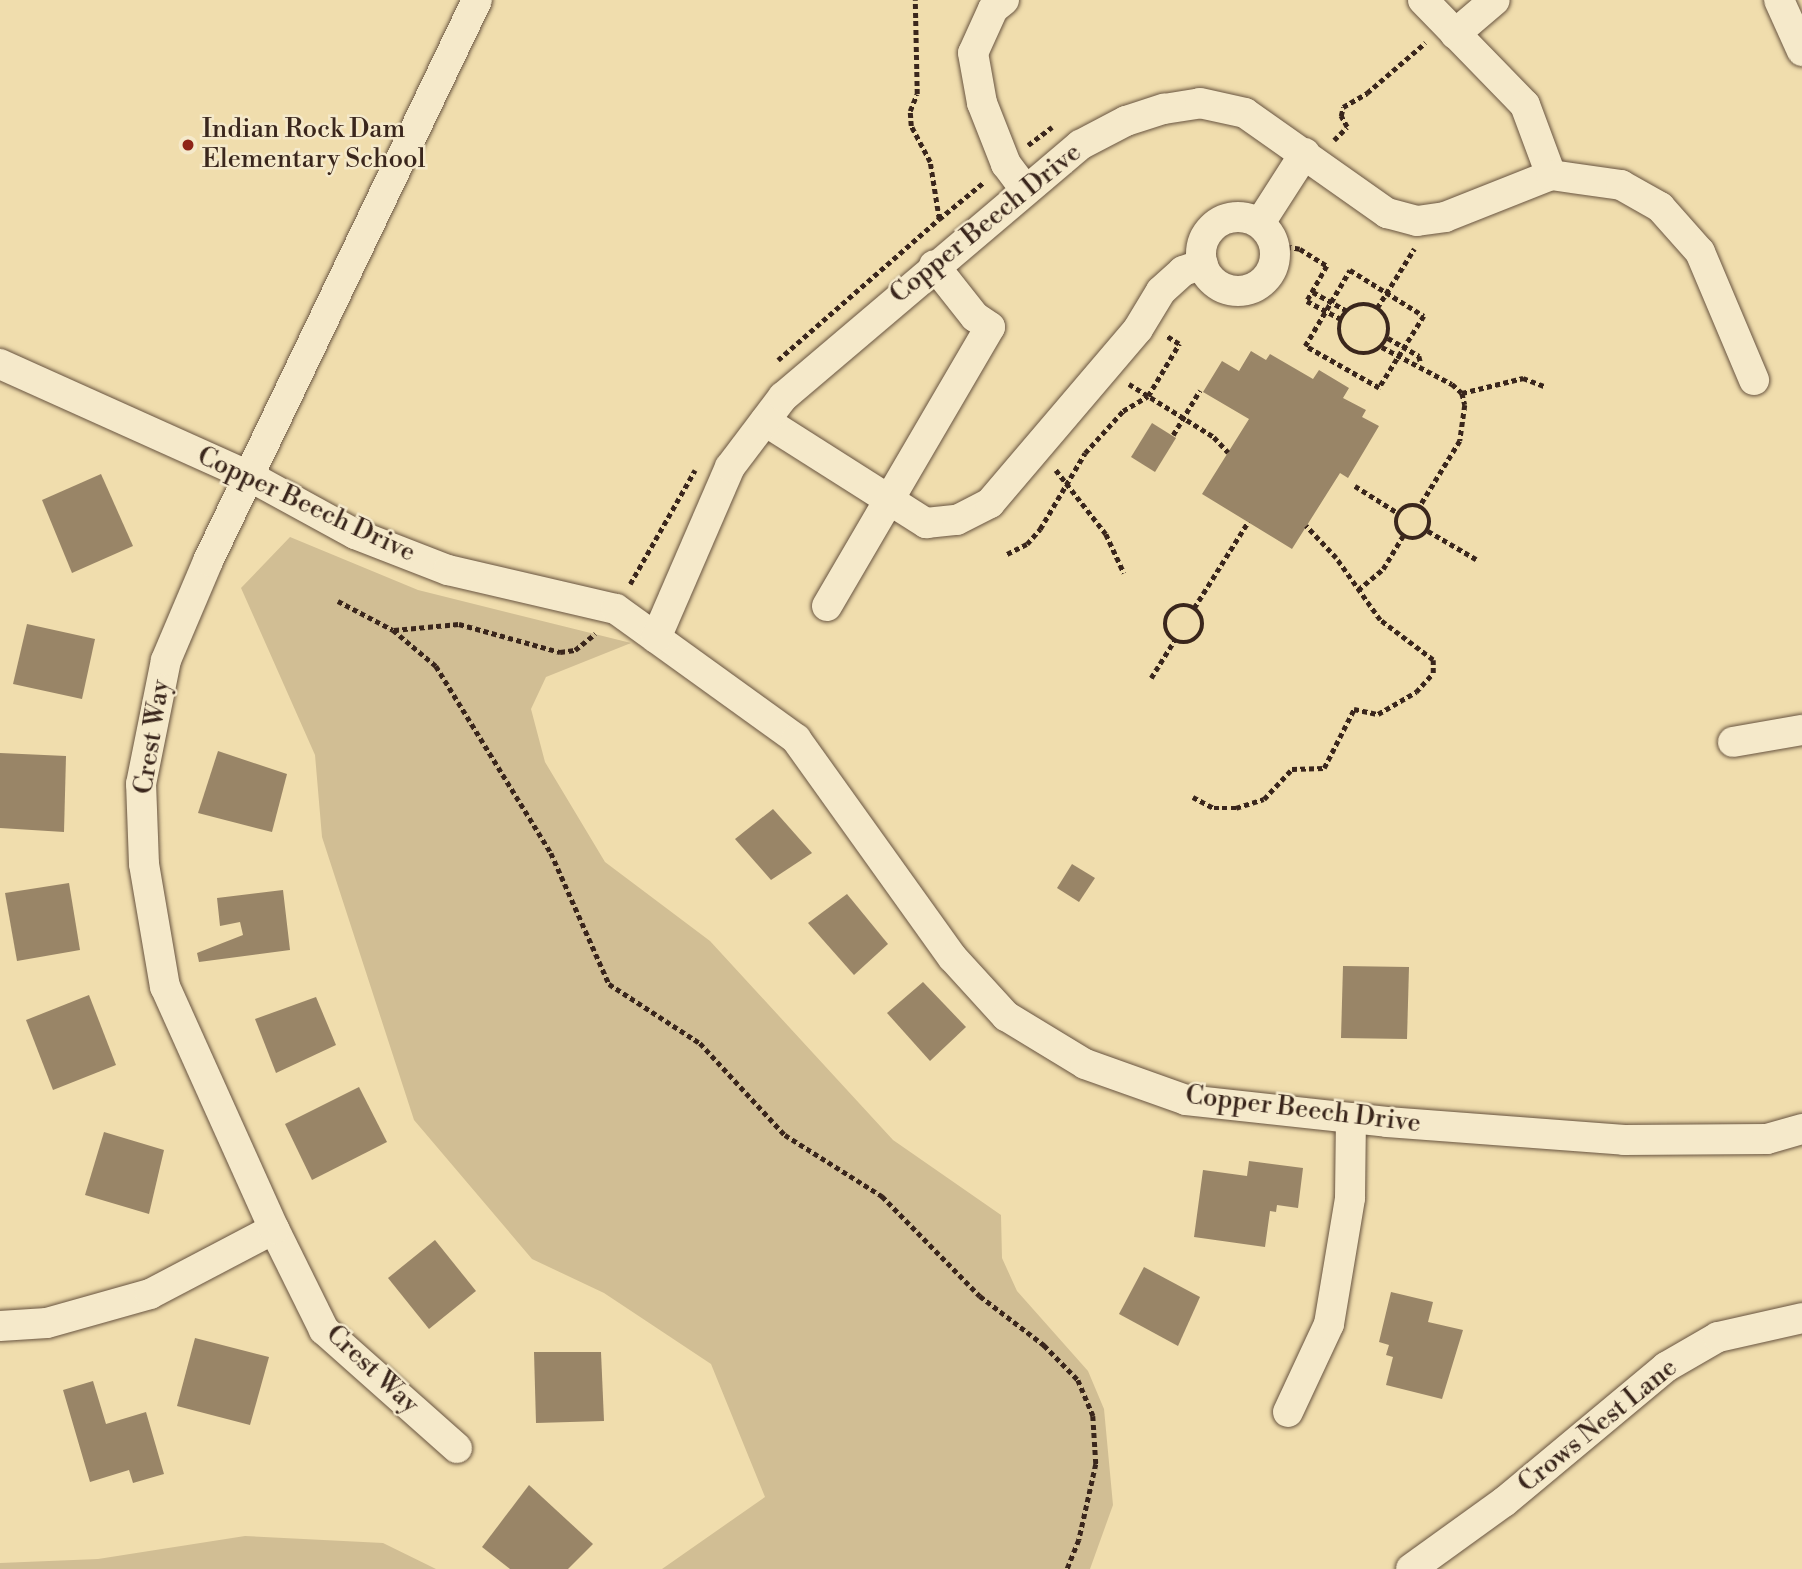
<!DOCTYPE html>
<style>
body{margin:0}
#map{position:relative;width:1802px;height:1569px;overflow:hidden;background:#f0ddad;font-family:"Libre Bodoni",serif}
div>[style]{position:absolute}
.green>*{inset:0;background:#d1be94}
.building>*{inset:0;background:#998567}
.path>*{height:4.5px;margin-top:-2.25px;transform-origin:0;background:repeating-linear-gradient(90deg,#3a261c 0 5px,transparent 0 8.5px)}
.path>.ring{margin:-2.25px;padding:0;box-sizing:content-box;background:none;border:4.5px solid #3a261c;border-radius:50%}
.roads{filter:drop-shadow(0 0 2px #685440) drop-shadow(0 0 2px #685440)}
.minor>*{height:30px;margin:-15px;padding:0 15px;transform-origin:15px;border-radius:15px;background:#f5e9ca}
.minor>.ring{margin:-15px;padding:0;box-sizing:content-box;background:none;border:30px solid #f5e9ca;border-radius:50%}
.dots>*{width:19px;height:19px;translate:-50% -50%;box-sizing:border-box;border:4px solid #f5e9ca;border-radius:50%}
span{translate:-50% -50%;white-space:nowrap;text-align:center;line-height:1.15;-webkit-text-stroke:5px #f5e9ca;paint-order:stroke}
.poi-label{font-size:26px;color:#3a261c}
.left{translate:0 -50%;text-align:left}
.street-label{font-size:26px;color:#3a261c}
</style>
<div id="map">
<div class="green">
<i style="clip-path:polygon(290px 537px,418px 590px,631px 643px,546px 677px,531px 709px,545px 762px,605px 862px,710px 941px,893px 1140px,1001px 1215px,1002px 1258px,1017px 1291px,1088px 1371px,1104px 1409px,1113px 1505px,1090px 1569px,662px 1569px,765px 1497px,711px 1364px,604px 1293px,532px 1259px,414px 1120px,322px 837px,315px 755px,241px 588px)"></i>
<i style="clip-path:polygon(245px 1536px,383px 1543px,436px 1569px,0 1569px,0 1563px,98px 1559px)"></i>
</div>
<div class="building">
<i style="clip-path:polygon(1251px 351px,1266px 360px,1270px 354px,1313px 379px,1319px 370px,1349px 388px,1343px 398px,1366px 410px,1362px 417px,1379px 426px,1348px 478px,1340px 473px,1292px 549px,1202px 494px,1249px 419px,1203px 392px,1222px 361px,1239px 371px)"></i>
<i style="clip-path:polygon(1152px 423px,1176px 438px,1155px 472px,1131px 457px)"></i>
<i style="clip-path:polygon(101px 474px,133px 546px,72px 573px,42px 500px)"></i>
<i style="clip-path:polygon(27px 624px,95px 639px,82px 699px,13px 684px)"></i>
<i style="clip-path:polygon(218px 751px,287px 774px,272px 832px,198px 813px)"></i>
<i style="clip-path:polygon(0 753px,66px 756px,64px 832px,0 828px)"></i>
<i style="clip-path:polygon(773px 809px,812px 853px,771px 880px,735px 839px)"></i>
<i style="clip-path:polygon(1072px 864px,1095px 878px,1079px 902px,1057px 888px)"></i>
<i style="clip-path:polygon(69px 883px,80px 950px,17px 961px,5px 893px)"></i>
<i style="clip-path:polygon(283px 890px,290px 950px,199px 962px,197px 953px,243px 935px,240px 922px,220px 926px,217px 898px)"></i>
<i style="clip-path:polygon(847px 894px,888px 944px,854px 975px,808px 923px)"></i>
<i style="clip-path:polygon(1343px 966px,1409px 967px,1407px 1039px,1341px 1038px)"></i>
<i style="clip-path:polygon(923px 982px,966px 1027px,930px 1061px,887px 1013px)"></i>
<i style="clip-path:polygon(89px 995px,116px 1065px,53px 1090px,26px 1020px)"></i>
<i style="clip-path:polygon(316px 997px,336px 1045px,276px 1073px,255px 1019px)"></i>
<i style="clip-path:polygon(359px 1087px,387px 1142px,312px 1180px,285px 1124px)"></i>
<i style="clip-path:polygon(104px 1132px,164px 1150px,149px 1214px,85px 1195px)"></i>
<i style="clip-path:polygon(1249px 1161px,1303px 1168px,1298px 1208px,1277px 1205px,1276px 1212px,1270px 1211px,1265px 1247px,1194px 1237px,1203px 1170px,1247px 1176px)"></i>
<i style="clip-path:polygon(435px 1240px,476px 1291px,429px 1329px,388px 1278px)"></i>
<i style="clip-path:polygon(1144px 1267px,1200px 1297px,1178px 1346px,1119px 1314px)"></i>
<i style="clip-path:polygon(1391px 1292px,1433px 1302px,1428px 1322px,1463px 1330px,1442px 1399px,1386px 1385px,1393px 1357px,1386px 1355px,1389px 1345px,1379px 1342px)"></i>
<i style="clip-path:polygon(195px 1338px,269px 1357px,250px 1425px,177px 1406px)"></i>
<i style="clip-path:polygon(534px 1352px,601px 1352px,604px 1421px,536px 1423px)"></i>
<i style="clip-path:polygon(93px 1381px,106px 1424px,146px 1412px,164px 1474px,133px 1483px,129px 1470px,90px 1482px,63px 1390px)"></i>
<i style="clip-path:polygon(529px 1485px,593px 1544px,568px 1569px,510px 1569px,482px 1547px)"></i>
</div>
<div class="path">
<i style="left:1334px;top:140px;width:18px;rotate:-45deg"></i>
<i style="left:1347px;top:127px;width:13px;rotate:-119deg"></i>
<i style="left:1341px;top:116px;width:9px;rotate:-77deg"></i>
<i style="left:1343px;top:107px;width:28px;rotate:-30deg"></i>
<i style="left:1367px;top:93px;width:77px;rotate:-40.8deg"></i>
<i style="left:1028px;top:145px;width:30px;rotate:-37deg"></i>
<i style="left:939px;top:219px;width:58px;rotate:-39.4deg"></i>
<i style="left:1278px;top:245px;width:22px;rotate:10deg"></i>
<i style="left:1300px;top:249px;width:32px;rotate:32deg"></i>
<i style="left:1327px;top:266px;width:40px;rotate:119.7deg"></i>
<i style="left:1307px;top:301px;width:38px;rotate:28deg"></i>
<i style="left:1350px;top:270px;width:87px;rotate:31.9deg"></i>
<i style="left:1424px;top:316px;width:85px;rotate:122deg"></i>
<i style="left:1379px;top:388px;width:85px;rotate:-150.4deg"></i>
<i style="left:1305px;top:346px;width:88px;rotate:-59.4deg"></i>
<i style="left:1313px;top:292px;width:39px;rotate:29deg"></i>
<i class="ring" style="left:1339px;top:304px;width:45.5px;height:45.5px"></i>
<i style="left:1377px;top:308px;width:70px;rotate:-57.9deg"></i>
<i style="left:1388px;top:338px;width:36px;rotate:30deg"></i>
<i style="left:1419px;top:356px;width:8px;rotate:76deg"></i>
<i style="left:1382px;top:347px;width:79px;rotate:27.9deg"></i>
<i style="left:1452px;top:384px;width:13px;rotate:42deg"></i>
<i style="left:1462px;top:393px;width:12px;rotate:76deg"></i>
<i style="left:1465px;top:405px;width:36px;rotate:98deg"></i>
<i style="left:1460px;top:441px;width:76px;rotate:121.6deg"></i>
<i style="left:778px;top:360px;width:214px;rotate:-41.2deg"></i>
<i style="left:939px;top:219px;width:58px;rotate:-99deg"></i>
<i style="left:930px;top:162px;width:41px;rotate:-117.8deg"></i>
<i style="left:911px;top:126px;width:15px;rotate:-94deg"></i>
<i style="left:910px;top:111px;width:18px;rotate:-68deg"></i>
<i style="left:917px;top:94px;width:94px;rotate:-91.2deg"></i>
<i style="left:1129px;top:384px;width:100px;rotate:31.9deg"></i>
<i style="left:1214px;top:437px;width:21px;rotate:47deg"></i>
<i style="left:1462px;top:393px;width:63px;rotate:-13.8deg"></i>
<i style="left:1523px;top:378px;width:25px;rotate:21deg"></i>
<i style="left:1173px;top:435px;width:52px;rotate:-59deg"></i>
<i style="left:1056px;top:470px;width:81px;rotate:52deg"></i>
<i style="left:1106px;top:534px;width:43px;rotate:65.2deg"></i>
<i style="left:1355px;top:486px;width:51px;rotate:32.1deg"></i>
<i class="ring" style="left:1396px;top:505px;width:29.5px;height:29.5px"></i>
<i style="left:1428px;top:531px;width:56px;rotate:30.3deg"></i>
<i style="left:1007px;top:554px;width:22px;rotate:-27deg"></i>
<i style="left:1027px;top:544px;width:20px;rotate:-49deg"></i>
<i style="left:1040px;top:529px;width:88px;rotate:-59.4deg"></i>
<i style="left:1085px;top:453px;width:57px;rotate:-47.9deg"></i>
<i style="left:1123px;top:411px;width:29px;rotate:-31deg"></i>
<i style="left:1148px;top:396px;width:61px;rotate:-59.2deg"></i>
<i style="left:1179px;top:344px;width:15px;rotate:-148deg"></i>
<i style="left:630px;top:584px;width:131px;rotate:-60.3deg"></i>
<i style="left:1358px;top:590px;width:33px;rotate:-40deg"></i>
<i style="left:1383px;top:569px;width:39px;rotate:-59deg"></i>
<i style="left:338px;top:601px;width:62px;rotate:27.8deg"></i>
<i style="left:393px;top:630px;width:56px;rotate:39.9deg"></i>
<i style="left:436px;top:666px;width:220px;rotate:58.4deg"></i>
<i style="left:551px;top:853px;width:143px;rotate:66.1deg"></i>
<i style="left:609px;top:984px;width:108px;rotate:33deg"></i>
<i style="left:700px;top:1043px;width:125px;rotate:47.3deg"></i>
<i style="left:785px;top:1135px;width:115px;rotate:32.2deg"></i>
<i style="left:882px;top:1196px;width:140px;rotate:45.6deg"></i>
<i style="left:980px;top:1296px;width:81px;rotate:37.4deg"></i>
<i style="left:1044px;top:1345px;width:49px;rotate:45.8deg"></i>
<i style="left:1078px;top:1380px;width:39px;rotate:67deg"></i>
<i style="left:1093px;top:1416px;width:48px;rotate:86.4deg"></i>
<i style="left:1096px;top:1464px;width:78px;rotate:102.6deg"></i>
<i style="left:1079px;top:1540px;width:31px;rotate:112deg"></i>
<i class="ring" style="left:1165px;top:605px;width:33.5px;height:33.5px"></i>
<i style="left:1194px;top:608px;width:102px;rotate:-57.9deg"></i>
<i style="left:394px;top:630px;width:65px;rotate:-5.3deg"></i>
<i style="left:459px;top:624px;width:105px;rotate:15.5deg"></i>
<i style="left:560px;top:652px;width:15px;rotate:-8deg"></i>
<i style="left:575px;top:650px;width:26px;rotate:-39deg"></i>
<i style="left:1151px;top:678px;width:44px;rotate:-58.1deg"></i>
<i style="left:1193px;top:797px;width:24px;rotate:28deg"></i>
<i style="left:1214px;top:808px;width:22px"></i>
<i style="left:1236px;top:808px;width:29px;rotate:-18deg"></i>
<i style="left:1264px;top:799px;width:41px;rotate:-47deg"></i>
<i style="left:1292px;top:769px;width:32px;rotate:-2deg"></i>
<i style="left:1324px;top:768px;width:66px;rotate:-63deg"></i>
<i style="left:1354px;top:709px;width:25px;rotate:12deg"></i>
<i style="left:1378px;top:714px;width:44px;rotate:-30.1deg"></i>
<i style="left:1416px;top:692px;width:25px;rotate:-48deg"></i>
<i style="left:1433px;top:673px;width:13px;rotate:-90deg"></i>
<i style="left:1433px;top:660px;width:66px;rotate:-143deg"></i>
<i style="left:1380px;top:620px;width:76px;rotate:-125.4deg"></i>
<i style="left:1336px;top:558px;width:44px;rotate:-133.2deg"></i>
</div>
<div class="roads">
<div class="minor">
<i style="left:1004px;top:0;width:14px;rotate:141deg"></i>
<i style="left:993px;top:9px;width:48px;rotate:114.4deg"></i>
<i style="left:973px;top:53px;width:51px;rotate:79.8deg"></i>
<i style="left:982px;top:103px;width:66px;rotate:68.5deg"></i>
<i style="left:1006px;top:164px;width:30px;rotate:53deg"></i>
<i style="left:1423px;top:0;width:146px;rotate:45.8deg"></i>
<i style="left:1525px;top:105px;width:75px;rotate:69.6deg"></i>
<i style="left:1779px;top:0;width:56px;rotate:65.7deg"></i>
<i style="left:1455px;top:34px;width:52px;rotate:-40.4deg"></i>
<i class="ring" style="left:1201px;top:217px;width:44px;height:44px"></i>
<i style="left:1260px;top:223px;width:83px;rotate:-57.3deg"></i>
<i style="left:0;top:364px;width:273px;rotate:24.2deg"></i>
<i style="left:249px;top:476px;width:121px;rotate:28.7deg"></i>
<i style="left:355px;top:534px;width:100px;rotate:21.2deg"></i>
<i style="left:448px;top:570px;width:172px;rotate:13.1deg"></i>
<i style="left:616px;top:609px;width:222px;rotate:35.8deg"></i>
<i style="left:796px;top:739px;width:269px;rotate:54.4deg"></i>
<i style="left:953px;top:958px;width:79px;rotate:47.6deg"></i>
<i style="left:1006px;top:1016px;width:92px;rotate:31.3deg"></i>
<i style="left:1085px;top:1064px;width:107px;rotate:19.6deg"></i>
<i style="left:1186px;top:1100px;width:202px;rotate:6.2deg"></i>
<i style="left:1387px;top:1122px;width:238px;rotate:4.3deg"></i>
<i style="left:1624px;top:1140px;width:143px;rotate:-0.4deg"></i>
<i style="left:1767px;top:1139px;width:36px;rotate:-16deg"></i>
<i style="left:765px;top:421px;width:191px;rotate:32.4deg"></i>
<i style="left:926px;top:523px;width:31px;rotate:-6deg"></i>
<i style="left:957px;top:520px;width:37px;rotate:-27deg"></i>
<i style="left:990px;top:503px;width:228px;rotate:-49.6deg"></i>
<i style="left:1138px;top:329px;width:44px;rotate:-58.8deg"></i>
<i style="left:1161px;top:291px;width:30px;rotate:-42deg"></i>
<i style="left:1183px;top:271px;width:21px;rotate:-19deg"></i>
<i style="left:827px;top:606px;width:323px;rotate:-59.7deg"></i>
<i style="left:990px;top:327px;width:18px;rotate:-146deg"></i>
<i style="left:975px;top:317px;width:66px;rotate:-128.3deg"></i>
<i style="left:656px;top:638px;width:186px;rotate:-66.6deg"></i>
<i style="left:730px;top:467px;width:88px;rotate:-52.9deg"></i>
<i style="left:783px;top:397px;width:390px;rotate:-40.3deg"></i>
<i style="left:1080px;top:145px;width:52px;rotate:-27.6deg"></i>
<i style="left:1126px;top:121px;width:40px;rotate:-18deg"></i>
<i style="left:1164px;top:109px;width:36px;rotate:-9deg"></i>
<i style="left:1200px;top:103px;width:46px;rotate:12.5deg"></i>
<i style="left:1245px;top:113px;width:174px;rotate:35.2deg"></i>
<i style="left:1387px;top:213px;width:31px;rotate:15deg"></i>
<i style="left:1417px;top:221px;width:28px;rotate:-8deg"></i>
<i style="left:1445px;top:217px;width:114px;rotate:-21.6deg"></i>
<i style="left:1551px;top:175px;width:71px;rotate:8.1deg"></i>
<i style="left:1621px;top:185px;width:45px;rotate:29.4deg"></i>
<i style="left:1660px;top:207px;width:60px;rotate:48.4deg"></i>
<i style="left:1700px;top:252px;width:139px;rotate:67.1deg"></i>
<i style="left:1733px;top:742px;width:70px;rotate:-9.9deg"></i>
<i style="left:0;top:1326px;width:47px;rotate:-3.7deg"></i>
<i style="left:47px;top:1323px;width:107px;rotate:-15.7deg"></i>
<i style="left:150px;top:1294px;width:140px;rotate:-27.7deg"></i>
<i style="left:1288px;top:1412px;width:97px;rotate:-65deg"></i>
<i style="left:1329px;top:1324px;width:128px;rotate:-80.5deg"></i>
<i style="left:1350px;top:1198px;width:80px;rotate:-89.3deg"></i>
<i style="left:457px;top:1448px;width:178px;rotate:-138.4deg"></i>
<i style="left:324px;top:1330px;width:113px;rotate:-116.3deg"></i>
<i style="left:274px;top:1229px;width:265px;rotate:-114.2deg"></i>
<i style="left:165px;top:987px;width:125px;rotate:-99.7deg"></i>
<i style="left:144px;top:864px;width:80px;rotate:-92.1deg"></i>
<i style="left:141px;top:784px;width:126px;rotate:-78.6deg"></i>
<i style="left:166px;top:660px;width:108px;rotate:-67deg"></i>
<i style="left:208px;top:561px;width:622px;rotate:-64.38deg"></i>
<i style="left:1411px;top:1569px;width:115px;rotate:-35.8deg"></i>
<i style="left:1504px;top:1502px;width:211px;rotate:-39.8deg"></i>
<i style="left:1666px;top:1367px;width:60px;rotate:-30deg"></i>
<i style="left:1718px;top:1337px;width:86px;rotate:-12.7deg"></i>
</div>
</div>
<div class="dots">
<i style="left:188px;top:145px;background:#8f2418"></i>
</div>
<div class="poi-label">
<span class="left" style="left:202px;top:145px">Indian Rock Dam<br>Elementary School</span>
</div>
<div class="street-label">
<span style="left:986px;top:224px;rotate:-39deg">Copper Beech Drive</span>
<span style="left:306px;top:505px;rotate:25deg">Copper Beech Drive</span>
<span style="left:153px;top:737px;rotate:-81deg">Crest Way</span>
<span style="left:1303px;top:1110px;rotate:7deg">Copper Beech Drive</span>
<span style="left:372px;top:1370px;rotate:43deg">Crest Way</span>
<span style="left:1598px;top:1426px;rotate:-39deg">Crows Nest Lane</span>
</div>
</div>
